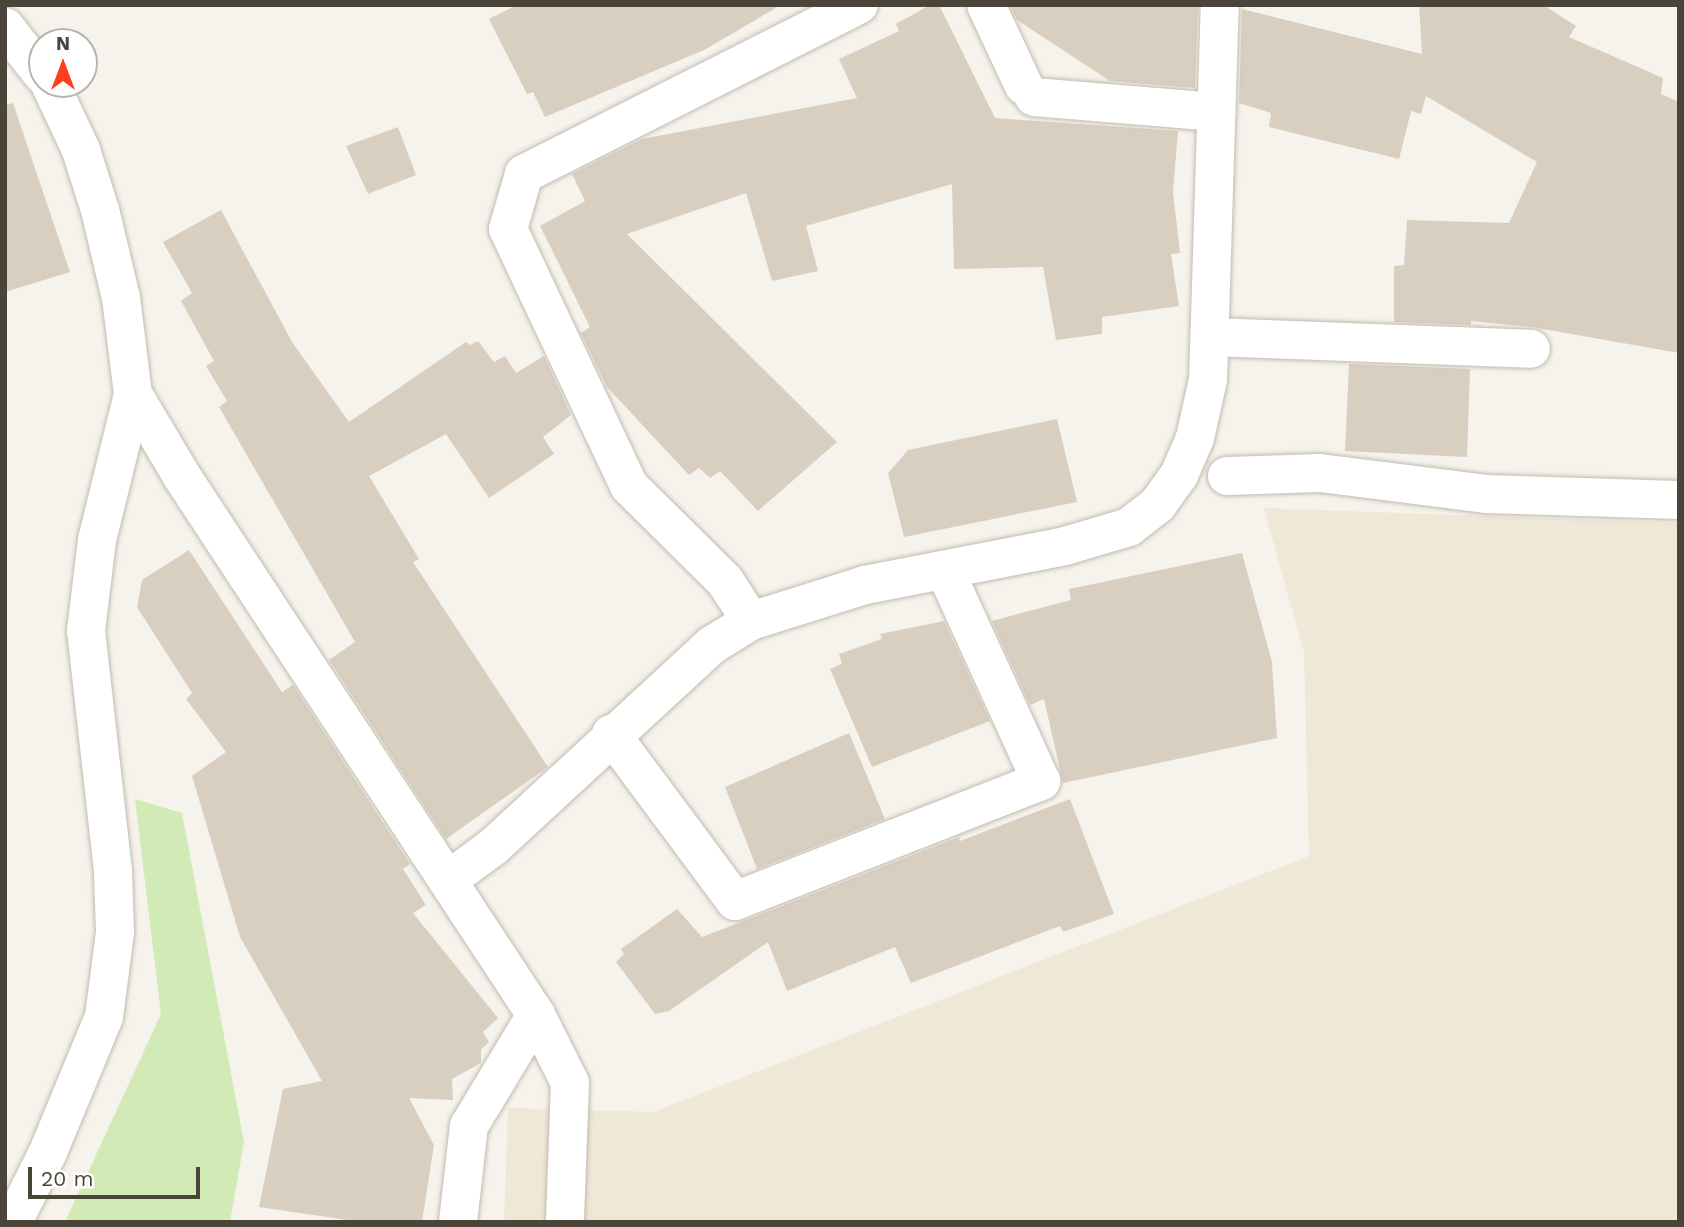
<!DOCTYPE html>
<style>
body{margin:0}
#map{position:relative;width:1684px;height:1227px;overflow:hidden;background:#f6f3ec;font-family:"Work Sans",sans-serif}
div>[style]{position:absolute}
.education>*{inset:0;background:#efe8d6}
.green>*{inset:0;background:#d2eab5}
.building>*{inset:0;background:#d8cfc1}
.roads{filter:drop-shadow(0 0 2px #c2bbae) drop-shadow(0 0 2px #c2bbae)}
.minor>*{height:38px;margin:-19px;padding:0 19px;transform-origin:19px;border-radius:19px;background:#fff}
span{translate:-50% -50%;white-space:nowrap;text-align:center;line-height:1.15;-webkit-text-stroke:7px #fff;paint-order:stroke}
.frame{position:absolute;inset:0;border:7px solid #4b4439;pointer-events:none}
.north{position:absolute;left:28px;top:28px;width:70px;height:70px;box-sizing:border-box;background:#fff;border:2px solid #b7b4b0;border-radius:50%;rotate:0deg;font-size:19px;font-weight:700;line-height:28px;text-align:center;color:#4b4439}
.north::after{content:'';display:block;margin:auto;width:24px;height:32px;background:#fc3f1d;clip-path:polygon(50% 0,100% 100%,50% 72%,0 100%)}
.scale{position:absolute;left:28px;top:1167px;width:172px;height:32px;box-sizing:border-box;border:4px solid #4b4439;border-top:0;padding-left:9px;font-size:21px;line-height:24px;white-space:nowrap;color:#4b4439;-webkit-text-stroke:5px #fff;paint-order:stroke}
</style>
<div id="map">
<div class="education">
<i style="clip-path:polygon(1264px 508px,1679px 523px,1679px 1222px,504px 1222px,508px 1108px,654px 1112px,1309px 856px,1304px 653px)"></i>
</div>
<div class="green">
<i style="clip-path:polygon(135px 799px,182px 813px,244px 1142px,230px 1222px,65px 1222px,161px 1014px)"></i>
</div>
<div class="building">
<i style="clip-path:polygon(517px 5px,781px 5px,704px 50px,545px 117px,533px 92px,527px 94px,489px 19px)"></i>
<i style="clip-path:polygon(930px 5px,939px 5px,995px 118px,1178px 131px,1173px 192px,1180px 253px,1171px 254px,1179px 306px,1102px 317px,1102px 334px,1056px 340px,1043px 267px,954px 269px,952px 184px,806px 226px,818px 271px,772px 281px,746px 193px,627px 234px,837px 442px,758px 511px,720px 471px,710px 478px,699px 468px,689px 475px,607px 387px,581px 333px,590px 327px,540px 226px,585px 201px,572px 174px,642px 139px,857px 98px,839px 59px,899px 31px,896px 24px)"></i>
<i style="clip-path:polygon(1010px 5px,1198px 5px,1195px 88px,1110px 81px,1017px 20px)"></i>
<i style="clip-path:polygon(1419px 5px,1543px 5px,1576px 26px,1569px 37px,1663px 78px,1661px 94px,1679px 102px,1679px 353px,1532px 327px,1471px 321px,1471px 325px,1394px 322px,1394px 266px,1404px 265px,1407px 220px,1509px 223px,1537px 162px,1426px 96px,1421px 114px,1411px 111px,1399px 159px,1269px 127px,1271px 113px,1239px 103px,1242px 9px,1422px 54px)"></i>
<i style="clip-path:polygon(13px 103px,70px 272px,5px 292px,5px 105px)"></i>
<i style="clip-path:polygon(398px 127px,416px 175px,368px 194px,346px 146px)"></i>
<i style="clip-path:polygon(221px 210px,292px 342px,349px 422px,466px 342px,470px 345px,478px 341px,494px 362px,505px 356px,516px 373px,544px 356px,571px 415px,543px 437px,554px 454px,489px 498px,446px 434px,369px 476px,419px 559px,413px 562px,548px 767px,446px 839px,329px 660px,355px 642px,219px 407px,227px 401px,206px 366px,214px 361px,181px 301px,192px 293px,163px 242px)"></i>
<i style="clip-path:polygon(1349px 364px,1470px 369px,1467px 457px,1345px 451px)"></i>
<i style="clip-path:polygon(1057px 419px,1077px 502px,904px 537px,888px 473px,908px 450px)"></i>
<i style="clip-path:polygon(189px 550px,282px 692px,293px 685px,410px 864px,403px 869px,426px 905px,413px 913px,498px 1018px,483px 1032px,489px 1042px,481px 1050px,481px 1063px,452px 1079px,453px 1100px,409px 1098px,434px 1145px,422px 1222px,361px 1222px,259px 1207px,283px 1089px,322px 1081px,240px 937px,192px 776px,226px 752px,186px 699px,192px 693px,137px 607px,142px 580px)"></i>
<i style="clip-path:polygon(1242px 553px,1272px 662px,1277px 738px,1063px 783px,1044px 699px,1030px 705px,992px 621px,1071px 600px,1069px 589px)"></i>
<i style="clip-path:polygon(944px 621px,990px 721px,872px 767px,830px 669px,842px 664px,839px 654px,882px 639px,880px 634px)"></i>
<i style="clip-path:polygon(849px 733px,885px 819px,757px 869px,725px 787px)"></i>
<i style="clip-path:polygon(1070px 799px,1114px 914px,1063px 932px,1060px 926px,911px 983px,895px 947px,787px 991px,768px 942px,669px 1011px,655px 1014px,616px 962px,624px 954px,621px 949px,677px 909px,702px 937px,959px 837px,960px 841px)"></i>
</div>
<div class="roads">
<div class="minor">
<i style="left:986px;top:5px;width:89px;rotate:64.9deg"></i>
<i style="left:5px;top:27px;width:60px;rotate:51.8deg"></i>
<i style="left:1034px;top:97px;width:183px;rotate:4.7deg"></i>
<i style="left:1210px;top:337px;width:321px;rotate:2.1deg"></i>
<i style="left:133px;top:394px;width:94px;rotate:59.3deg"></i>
<i style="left:181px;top:475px;width:646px;rotate:56.68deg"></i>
<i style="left:536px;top:1015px;width:76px;rotate:63.4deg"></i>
<i style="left:570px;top:1083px;width:139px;rotate:92.1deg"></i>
<i style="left:1227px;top:476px;width:93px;rotate:-1.8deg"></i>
<i style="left:1320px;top:473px;width:167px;rotate:7.2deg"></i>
<i style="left:1486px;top:494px;width:193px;rotate:1.8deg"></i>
<i style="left:751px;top:621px;width:48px;rotate:-123deg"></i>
<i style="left:725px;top:581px;width:135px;rotate:-135.3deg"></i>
<i style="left:629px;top:486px;width:284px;rotate:-115.2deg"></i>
<i style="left:508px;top:229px;width:57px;rotate:-73.8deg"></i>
<i style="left:524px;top:174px;width:375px;rotate:-26.8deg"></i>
<i style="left:611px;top:734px;width:208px;rotate:53.4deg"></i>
<i style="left:735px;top:901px;width:329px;rotate:-21.4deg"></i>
<i style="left:1041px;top:781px;width:232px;rotate:-114.5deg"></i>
<i style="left:448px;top:880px;width:56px;rotate:-36.3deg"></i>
<i style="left:493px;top:847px;width:298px;rotate:-42.7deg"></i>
<i style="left:712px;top:645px;width:46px;rotate:-31.6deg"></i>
<i style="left:751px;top:621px;width:120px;rotate:-17.5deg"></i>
<i style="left:865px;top:585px;width:204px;rotate:-11deg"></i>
<i style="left:1065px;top:546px;width:67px;rotate:-16.5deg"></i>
<i style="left:1129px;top:527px;width:37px;rotate:-38deg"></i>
<i style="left:1158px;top:504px;width:36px;rotate:-54deg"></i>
<i style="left:1179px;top:475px;width:40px;rotate:-66.6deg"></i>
<i style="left:1195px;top:438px;width:59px;rotate:-77.4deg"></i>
<i style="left:1208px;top:380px;width:375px;rotate:-88.2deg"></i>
<i style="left:13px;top:1222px;width:78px;rotate:-63.4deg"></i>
<i style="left:48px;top:1152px;width:146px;rotate:-67.5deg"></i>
<i style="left:104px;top:1017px;width:86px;rotate:-82.6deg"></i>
<i style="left:115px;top:932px;width:61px;rotate:-91.9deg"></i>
<i style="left:113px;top:871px;width:242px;rotate:-96.4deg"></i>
<i style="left:86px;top:631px;width:92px;rotate:-83.1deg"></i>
<i style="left:97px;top:540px;width:150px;rotate:-76.1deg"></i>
<i style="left:133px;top:394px;width:97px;rotate:-97.1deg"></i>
<i style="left:121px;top:298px;width:90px;rotate:-103.4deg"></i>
<i style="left:100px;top:210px;width:63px;rotate:-107.6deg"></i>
<i style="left:81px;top:150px;width:73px;rotate:-115.2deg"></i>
<i style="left:458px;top:1222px;width:97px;rotate:-83.5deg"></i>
<i style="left:469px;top:1126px;width:130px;rotate:-58.9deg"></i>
</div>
</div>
<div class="frame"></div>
<div class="north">N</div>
<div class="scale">20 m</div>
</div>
